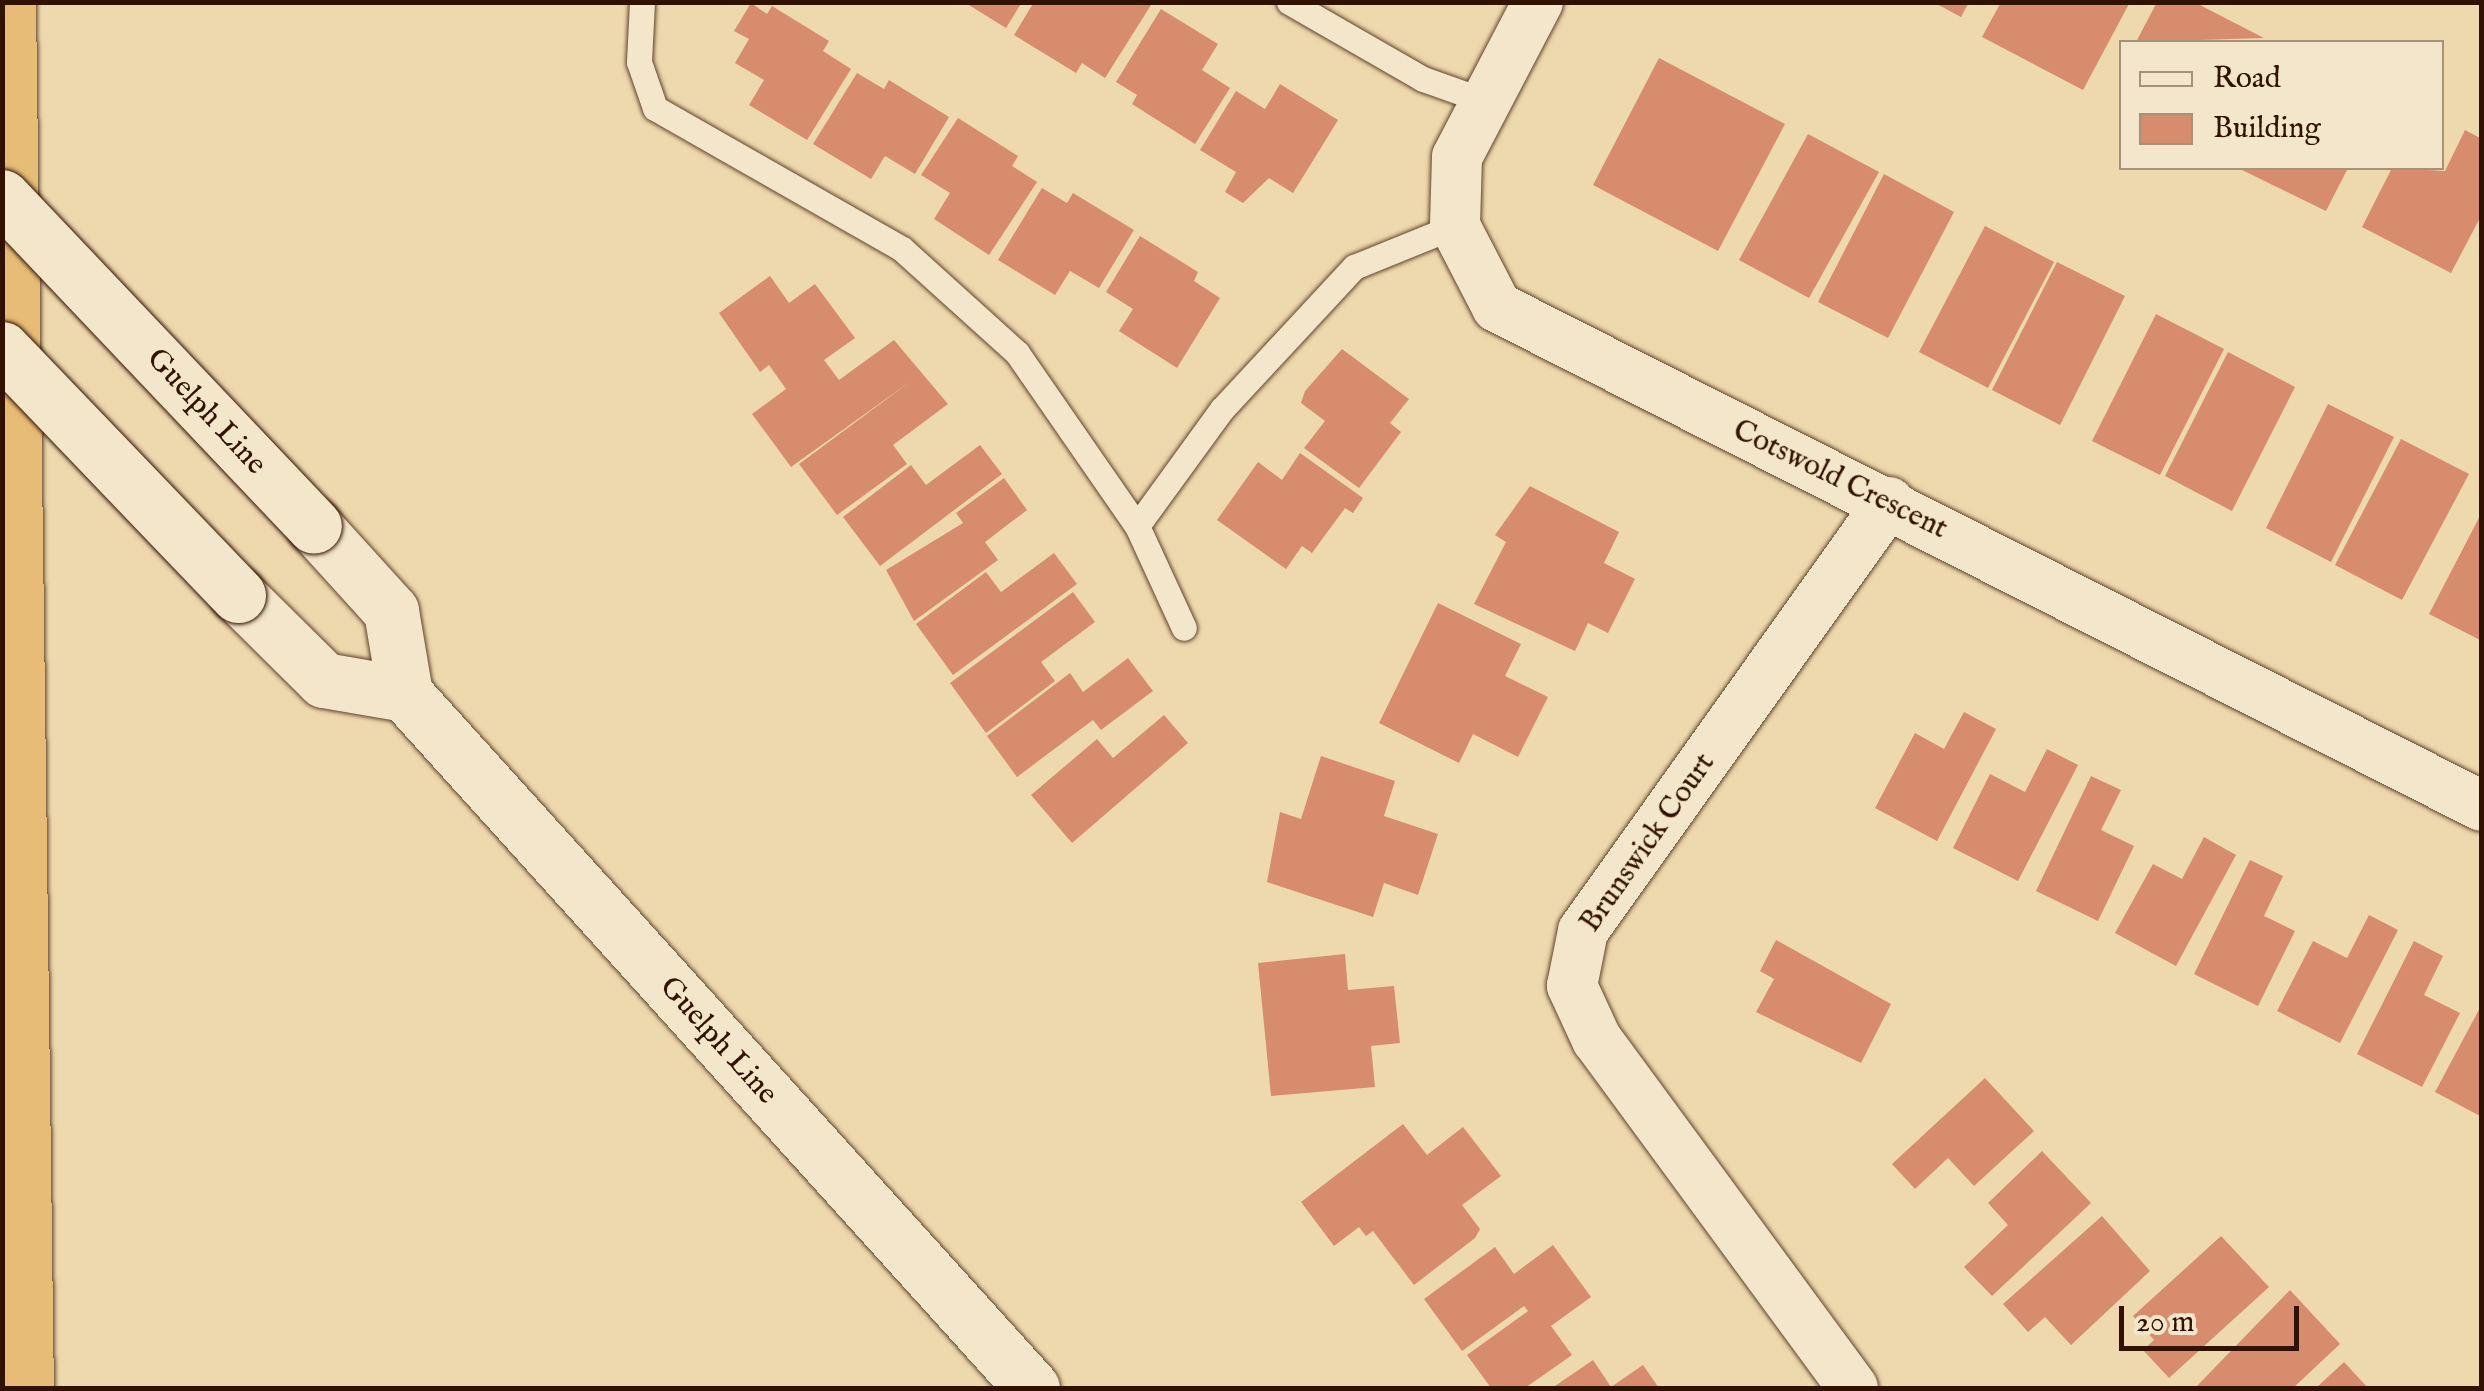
<!DOCTYPE html>
<style>
body{margin:0}
#map{position:relative;width:2484px;height:1391px;overflow:hidden;background:#eed8ad;font-family:"IM FELL English",serif}
div>[style]{position:absolute}
.building>*{inset:0;background:#d78d6d}
.roads{filter:drop-shadow(0 0 2px #60442b) drop-shadow(0 0 2px #60442b)}
.lane>*{height:25px;margin:-12.5px;padding:0 12.5px;transform-origin:12.5px;border-radius:12.5px;background:#f4e6ca}
.street>*{height:50px;margin:-25px;padding:0 25px;transform-origin:25px;border-radius:25px;background:#f4e6ca}
.secondary>*{height:55px;margin:-27.5px;padding:0 27.5px;transform-origin:27.5px;border-radius:27.5px;background:#f4e6ca}
.highway>*{height:55px;margin:-27.5px;padding:0 27.5px;transform-origin:27.5px;border-radius:27.5px;background:#e7bc76}
.bridges{filter:drop-shadow(0 0 2px #311200) drop-shadow(0 0 2px #311200)}
.secondary-bridge>*{height:55px;margin:-27.5px;padding:0 27.5px;transform-origin:27.5px;border-radius:27.5px;background:#f4e6ca}
span{translate:-50% -50%;white-space:nowrap;text-align:center;line-height:1.15;-webkit-text-stroke:9px #f4e6ca;paint-order:stroke}
.street-label{font-size:30px;color:#311200}
.frame{position:absolute;inset:0;border:5px solid #311200;pointer-events:none}
.legend{position:absolute;left:2119px;top:40px;width:325px;height:130px;box-sizing:border-box;background:#f4e6ca;border:2px solid #a69179;margin:0;padding:12px 18px;list-style:none;font-size:30px;color:#311200}
.legend li{display:flex;align-items:center;gap:20px;height:50px}
.legend b{width:50px;border:2px solid #a69179}
.scale{position:absolute;left:2119px;top:1306px;width:180px;height:45px;box-sizing:border-box;border:5px solid #311200;border-top:0;padding-left:12px;font-size:30px;line-height:35px;white-space:nowrap;color:#311200;-webkit-text-stroke:8px #f4e6ca;paint-order:stroke}
</style>
<div id="map">
<div class="building">
<i style="clip-path:polygon(964px 2px,1022px 2px,1006px 28px)"></i>
<i style="clip-path:polygon(1034px 2px,1147px 2px,1151px 5px,1105px 78px,1082px 63px,1076px 73px,1014px 35px)"></i>
<i style="clip-path:polygon(1933px 2px,1969px 2px,1961px 17px)"></i>
<i style="clip-path:polygon(2001px 2px,2130px 2px,2083px 90px,1982px 37px)"></i>
<i style="clip-path:polygon(2157px 2px,2194px 2px,2264px 38px,2136px 42px)"></i>
<i style="clip-path:polygon(751px 3px,767px 14px,772px 6px,829px 41px,823px 51px,851px 69px,807px 140px,749px 105px,764px 80px,735px 63px,749px 39px,734px 31px)"></i>
<i style="clip-path:polygon(1161px 9px,1218px 44px,1202px 70px,1230px 88px,1195px 144px,1132px 104px,1137px 95px,1116px 82px)"></i>
<i style="clip-path:polygon(1659px 58px,1785px 124px,1718px 251px,1593px 185px)"></i>
<i style="clip-path:polygon(857px 73px,884px 89px,889px 80px,949px 117px,915px 174px,885px 156px,871px 179px,813px 144px)"></i>
<i style="clip-path:polygon(1280px 84px,1338px 120px,1293px 193px,1269px 178px,1243px 203px,1225px 192px,1236px 172px,1200px 150px,1236px 91px,1265px 109px)"></i>
<i style="clip-path:polygon(958px 118px,1018px 156px,1012px 166px,1037px 182px,989px 255px,934px 219px,950px 193px,921px 175px)"></i>
<i style="clip-path:polygon(2465px 130px,2482px 139px,2482px 214px,2451px 273px,2362px 227px,2392px 168px,2445px 171px)"></i>
<i style="clip-path:polygon(1808px 134px,1879px 172px,1809px 298px,1739px 260px)"></i>
<i style="clip-path:polygon(2238px 168px,2348px 168px,2326px 211px)"></i>
<i style="clip-path:polygon(1884px 174px,1954px 212px,1888px 338px,1818px 302px)"></i>
<i style="clip-path:polygon(1042px 188px,1067px 203px,1073px 193px,1134px 230px,1099px 288px,1070px 271px,1055px 295px,998px 260px)"></i>
<i style="clip-path:polygon(1985px 226px,2054px 262px,1988px 388px,1919px 352px)"></i>
<i style="clip-path:polygon(1140px 236px,1198px 272px,1194px 281px,1220px 298px,1177px 368px,1119px 331px,1133px 309px,1106px 292px)"></i>
<i style="clip-path:polygon(2057px 262px,2125px 296px,2060px 425px,1992px 390px)"></i>
<i style="clip-path:polygon(770px 276px,789px 303px,815px 284px,855px 338px,824px 360px,839px 380px,894px 340px,948px 404px,893px 445px,907px 464px,837px 515px,799px 464px,911px 381px,791px 467px,752px 414px,786px 389px,769px 365px,760px 372px,719px 313px)"></i>
<i style="clip-path:polygon(2156px 314px,2224px 349px,2160px 475px,2092px 441px)"></i>
<i style="clip-path:polygon(1342px 349px,1409px 399px,1390px 423px,1401px 432px,1359px 488px,1304px 448px,1325px 421px,1301px 403px,1305px 391px)"></i>
<i style="clip-path:polygon(2228px 352px,2295px 387px,2232px 511px,2165px 476px)"></i>
<i style="clip-path:polygon(2328px 404px,2394px 437px,2331px 562px,2266px 528px)"></i>
<i style="clip-path:polygon(2401px 439px,2469px 474px,2402px 600px,2335px 565px)"></i>
<i style="clip-path:polygon(980px 445px,1002px 474px,880px 566px,843px 517px,911px 465px,926px 485px)"></i>
<i style="clip-path:polygon(1300px 453px,1363px 498px,1353px 513px,1345px 508px,1312px 553px,1302px 546px,1286px 569px,1217px 520px,1258px 462px,1282px 480px)"></i>
<i style="clip-path:polygon(1004px 478px,1027px 510px,985px 542px,998px 560px,914px 621px,886px 570px,963px 523px,956px 513px)"></i>
<i style="clip-path:polygon(1530px 486px,1619px 532px,1604px 563px,1635px 579px,1608px 633px,1588px 623px,1575px 651px,1474px 604px,1506px 542px,1495px 535px)"></i>
<i style="clip-path:polygon(2482px 512px,2482px 641px,2429px 614px)"></i>
<i style="clip-path:polygon(1054px 553px,1077px 584px,953px 675px,916px 624px,986px 572px,1001px 592px)"></i>
<i style="clip-path:polygon(1073px 592px,1095px 622px,1041px 662px,1055px 681px,986px 733px,950px 683px)"></i>
<i style="clip-path:polygon(1438px 603px,1521px 644px,1505px 676px,1548px 697px,1518px 757px,1473px 734px,1459px 763px,1379px 723px)"></i>
<i style="clip-path:polygon(1128px 658px,1153px 691px,1101px 730px,1093px 720px,1017px 777px,987px 736px,1070px 673px,1083px 692px)"></i>
<i style="clip-path:polygon(1964px 712px,1996px 729px,1937px 841px,1875px 808px,1915px 733px,1944px 749px)"></i>
<i style="clip-path:polygon(1164px 715px,1188px 743px,1072px 843px,1031px 795px,1097px 739px,1113px 758px)"></i>
<i style="clip-path:polygon(2047px 749px,2078px 765px,2018px 881px,1953px 848px,1990px 774px,2025px 792px)"></i>
<i style="clip-path:polygon(1321px 756px,1395px 781px,1384px 816px,1438px 834px,1418px 895px,1384px 883px,1373px 917px,1267px 882px,1280px 812px,1301px 819px)"></i>
<i style="clip-path:polygon(2091px 776px,2121px 790px,2101px 830px,2134px 846px,2098px 921px,2036px 891px)"></i>
<i style="clip-path:polygon(2204px 837px,2236px 855px,2176px 966px,2115px 933px,2153px 864px,2182px 879px)"></i>
<i style="clip-path:polygon(2250px 860px,2283px 876px,2264px 916px,2295px 931px,2258px 1006px,2194px 974px)"></i>
<i style="clip-path:polygon(2369px 915px,2398px 930px,2340px 1043px,2277px 1011px,2313px 941px,2347px 958px)"></i>
<i style="clip-path:polygon(1776px 940px,1891px 1004px,1861px 1063px,1756px 1012px,1774px 979px,1760px 971px)"></i>
<i style="clip-path:polygon(2414px 941px,2443px 956px,2424px 995px,2460px 1013px,2422px 1087px,2357px 1054px)"></i>
<i style="clip-path:polygon(1345px 954px,1348px 990px,1394px 986px,1400px 1043px,1371px 1046px,1375px 1087px,1271px 1096px,1258px 963px)"></i>
<i style="clip-path:polygon(2482px 1004px,2482px 1117px,2435px 1092px)"></i>
<i style="clip-path:polygon(1985px 1078px,2034px 1131px,1974px 1186px,1948px 1158px,1915px 1189px,1892px 1164px)"></i>
<i style="clip-path:polygon(1403px 1124px,1427px 1155px,1463px 1127px,1501px 1176px,1462px 1205px,1480px 1229px,1475px 1238px,1414px 1285px,1373px 1231px,1366px 1236px,1359px 1227px,1334px 1246px,1301px 1202px)"></i>
<i style="clip-path:polygon(2042px 1151px,2091px 1203px,1992px 1296px,1964px 1267px,2008px 1225px,1988px 1203px)"></i>
<i style="clip-path:polygon(2102px 1216px,2150px 1271px,2071px 1345px,2045px 1317px,2028px 1332px,2003px 1304px)"></i>
<i style="clip-path:polygon(2221px 1236px,2269px 1287px,2169px 1378px,2143px 1350px,2154px 1340px,2133px 1316px)"></i>
<i style="clip-path:polygon(1553px 1245px,1591px 1297px,1551px 1326px,1572px 1355px,1525px 1388px,1491px 1388px,1467px 1355px,1528px 1311px,1524px 1306px,1462px 1351px,1424px 1299px,1495px 1247px,1514px 1274px)"></i>
<i style="clip-path:polygon(2290px 1290px,2340px 1344px,2293px 1388px,2195px 1388px)"></i>
<i style="clip-path:polygon(1593px 1360px,1611px 1387px,1643px 1365px,1659px 1388px,1552px 1388px)"></i>
<i style="clip-path:polygon(2344px 1362px,2368px 1388px,2316px 1388px)"></i>
</div>
<div class="roads">
<div class="lane">
<i style="left:642px;top:2px;width:60px;rotate:92.9deg"></i>
<i style="left:639px;top:62px;width:49px;rotate:70.8deg"></i>
<i style="left:655px;top:108px;width:284px;rotate:29.7deg"></i>
<i style="left:902px;top:249px;width:155px;rotate:42.1deg"></i>
<i style="left:1017px;top:353px;width:211px;rotate:55.3deg"></i>
<i style="left:1137px;top:526px;width:112px;rotate:65.3deg"></i>
<i style="left:1289px;top:2px;width:155px;rotate:29.9deg"></i>
<i style="left:1423px;top:79px;width:66px;rotate:19.5deg"></i>
<i style="left:1137px;top:526px;width:145px;rotate:-54deg"></i>
<i style="left:1222px;top:409px;width:194px;rotate:-47.1deg"></i>
<i style="left:1354px;top:267px;width:109px;rotate:-22.1deg"></i>
</div>
<div class="street">
<i style="left:1538px;top:2px;width:175px;rotate:117.6deg"></i>
<i style="left:1457px;top:157px;width:69px;rotate:91.7deg"></i>
<i style="left:1455px;top:226px;width:91px;rotate:62.6deg"></i>
<i style="left:1497px;top:307px;width:1104px;rotate:26.87deg"></i>
<i style="left:1853px;top:1388px;width:432px;rotate:-126.3deg"></i>
<i style="left:1597px;top:1040px;width:60px;rotate:-114.8deg"></i>
<i style="left:1572px;top:986px;width:56px;rotate:-78.7deg"></i>
<i style="left:1583px;top:931px;width:527px;rotate:-54.5deg"></i>
</div>
<div class="secondary">
<i style="left:314px;top:526px;width:115px;rotate:47.8deg"></i>
<i style="left:391px;top:611px;width:84px;rotate:80.4deg"></i>
<i style="left:405px;top:694px;width:935px;rotate:47.9deg"></i>
<i style="left:238px;top:595px;width:121px;rotate:44.7deg"></i>
<i style="left:324px;top:680px;width:82px;rotate:9.8deg"></i>
</div>
<div class="highway">
<i style="left:8px;top:2px;width:1386px;rotate:89.26deg"></i>
</div>
</div>
<div class="bridges">
<div class="secondary-bridge">
<i style="left:2px;top:197px;width:453px;rotate:46.5deg"></i>
<i style="left:2px;top:349px;width:341px;rotate:46.2deg"></i>
</div>
</div>
<div class="street-label">
<span style="left:206px;top:412px;rotate:47deg">Guelph Line</span>
<span style="left:1840px;top:480px;rotate:26deg">Cotswold Crescent</span>
<span style="left:1648px;top:843px;rotate:-55deg">Brunswick Court</span>
<span style="left:718px;top:1041px;rotate:48deg">Guelph Line</span>
</div>
<div class="frame"></div>
<ul class="legend">
<li><b style="height:12px;background:#f4e6ca"></b>Road</li>
<li><b style="height:28px;background:#d78d6d"></b>Building</li>
</ul>
<div class="scale">20 m</div>
</div>
